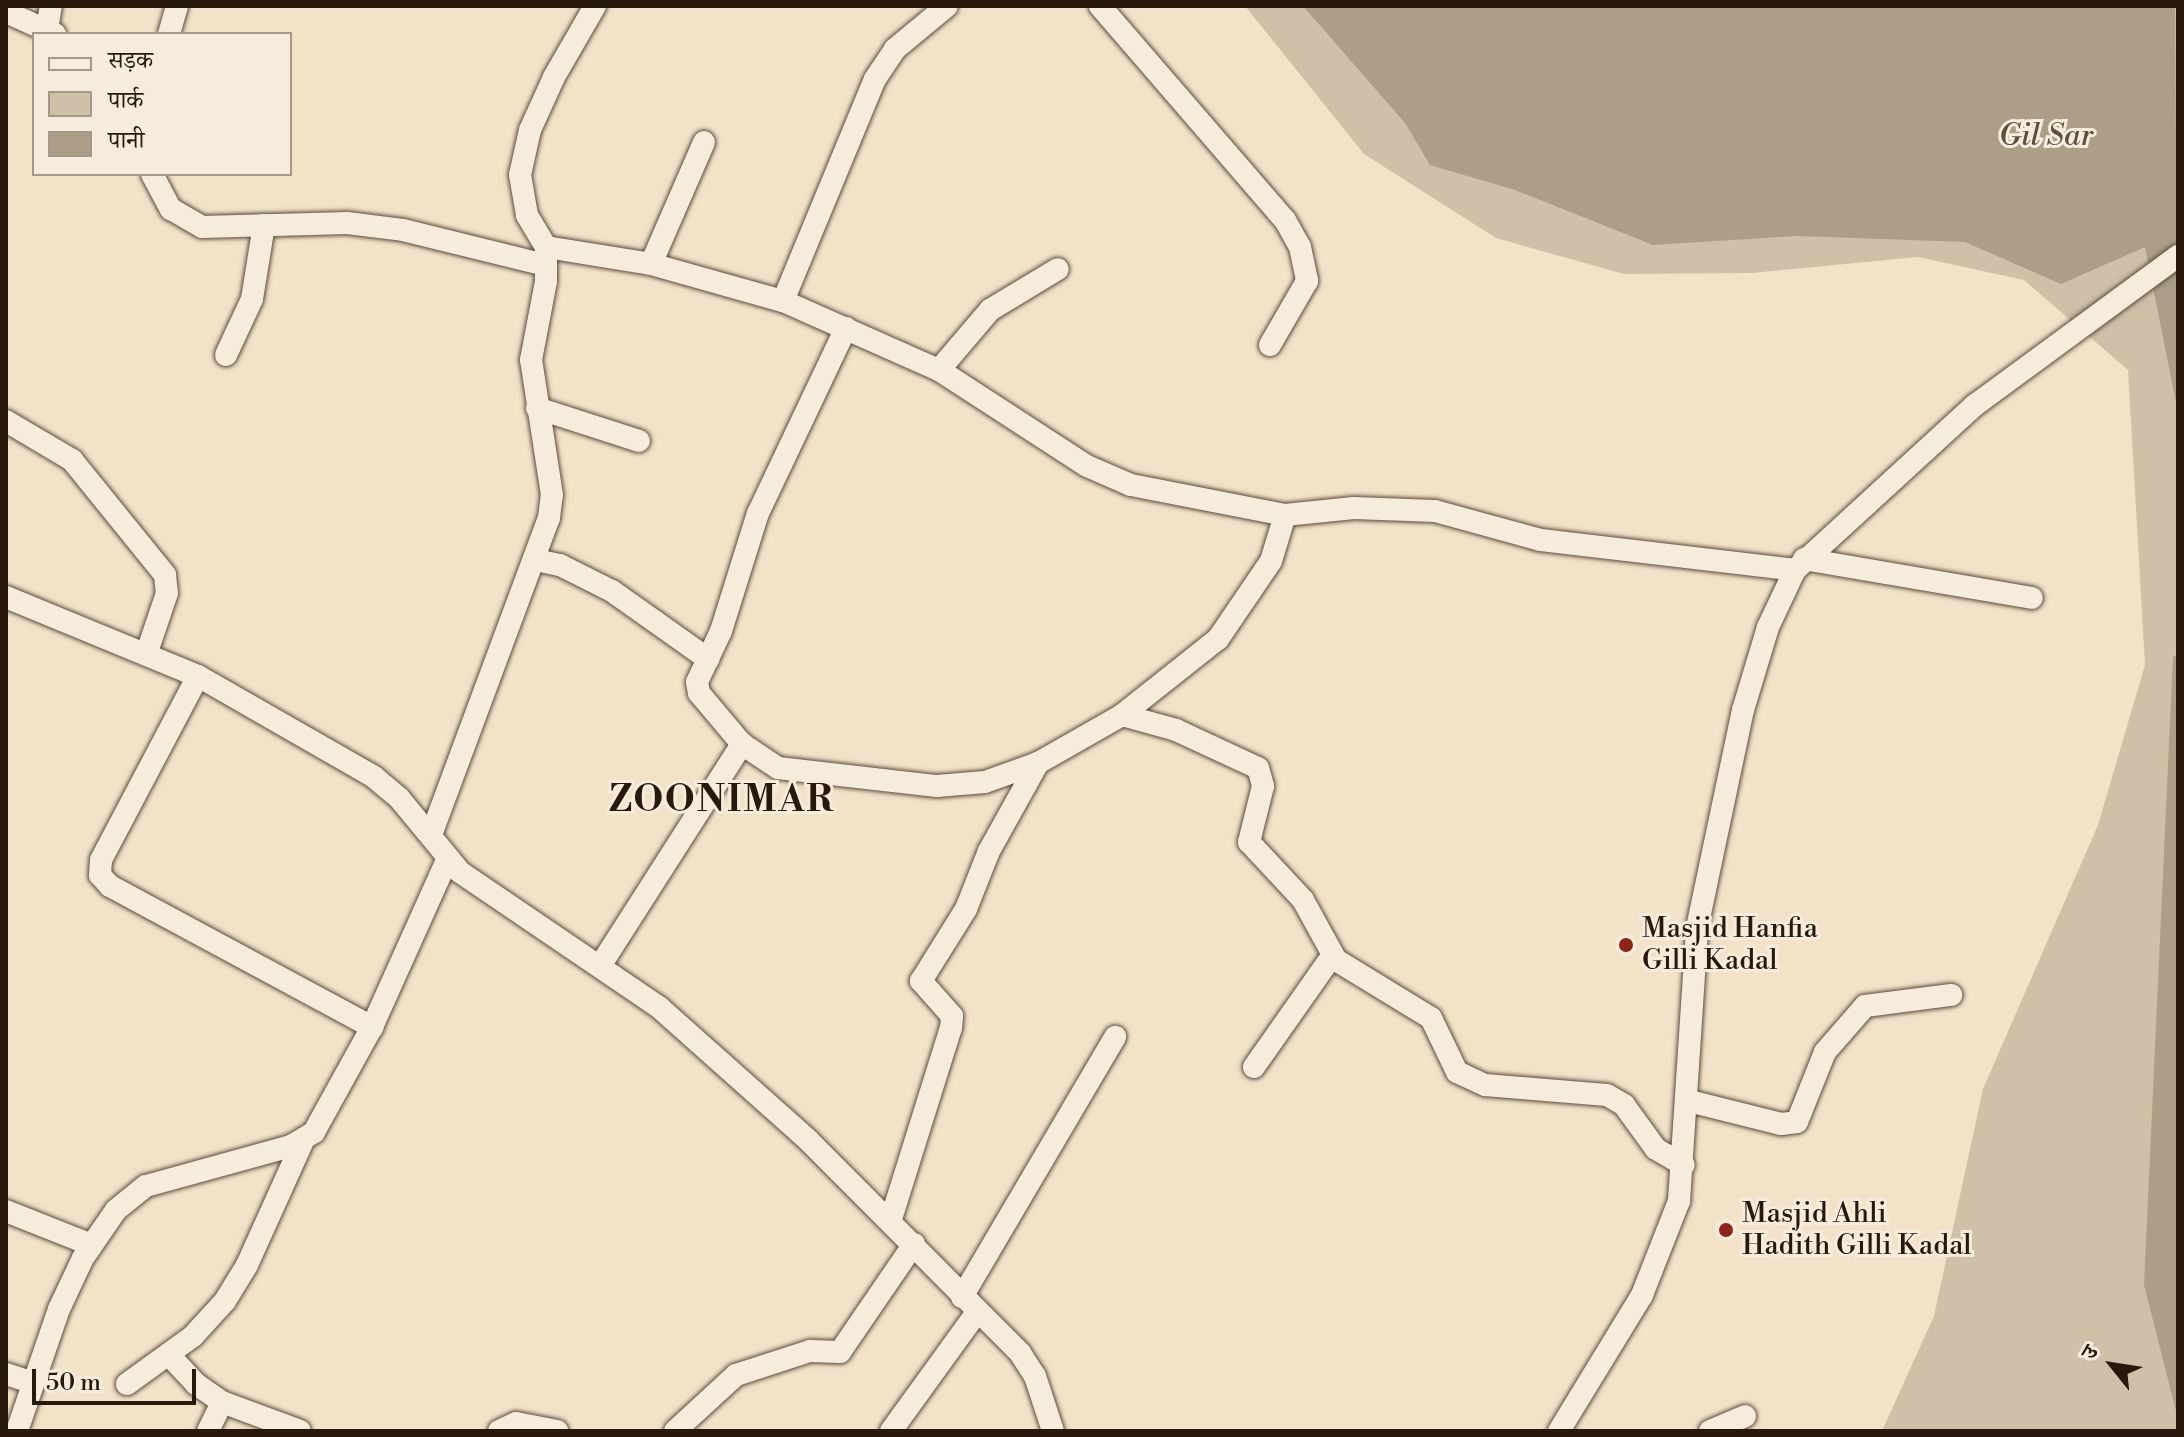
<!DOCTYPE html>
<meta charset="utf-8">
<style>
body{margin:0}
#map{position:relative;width:2184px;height:1437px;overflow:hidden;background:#f1e2c8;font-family:"Libre Bodoni","Noto Serif Devanagari",serif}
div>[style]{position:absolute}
.green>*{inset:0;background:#cfc0a8}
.water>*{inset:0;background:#ad9e88}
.roads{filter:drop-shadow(0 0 2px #5b4b3c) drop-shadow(0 0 2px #5b4b3c)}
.street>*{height:22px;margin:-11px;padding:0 11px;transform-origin:11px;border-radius:11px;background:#f6ecdb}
.dots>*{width:22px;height:22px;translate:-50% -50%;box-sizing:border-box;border:4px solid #f6ecdb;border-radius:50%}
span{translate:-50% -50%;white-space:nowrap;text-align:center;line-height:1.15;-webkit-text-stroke:6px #f6ecdb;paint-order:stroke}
.poi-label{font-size:28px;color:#29190d}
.left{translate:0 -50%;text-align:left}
.water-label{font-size:30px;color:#5e4e3e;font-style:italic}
.district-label{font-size:36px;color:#29190d;font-weight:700;letter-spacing:2px}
.frame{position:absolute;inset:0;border:8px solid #29190d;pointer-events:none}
.legend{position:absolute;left:32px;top:32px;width:260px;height:144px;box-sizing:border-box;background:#f6ecdb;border:2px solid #a49889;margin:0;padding:10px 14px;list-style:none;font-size:24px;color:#29190d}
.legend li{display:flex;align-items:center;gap:16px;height:40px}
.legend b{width:40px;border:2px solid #a49889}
.north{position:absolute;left:2072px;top:1325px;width:80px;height:80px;-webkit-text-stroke:6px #f6ecdb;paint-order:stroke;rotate:300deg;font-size:22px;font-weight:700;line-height:32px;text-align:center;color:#29190d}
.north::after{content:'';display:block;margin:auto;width:28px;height:36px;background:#29190d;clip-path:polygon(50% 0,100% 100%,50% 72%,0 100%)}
.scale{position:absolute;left:32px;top:1369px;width:164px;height:36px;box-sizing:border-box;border:4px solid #29190d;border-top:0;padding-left:10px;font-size:24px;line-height:28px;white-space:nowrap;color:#29190d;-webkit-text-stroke:6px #f6ecdb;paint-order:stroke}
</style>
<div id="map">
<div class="green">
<i style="clip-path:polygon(1245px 6px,2178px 6px,2178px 1431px,1882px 1431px,1934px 1316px,1983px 1089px,2098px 825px,2145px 665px,2128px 370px,2024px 280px,1918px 257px,1752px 273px,1624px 274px,1496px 238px,1364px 154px)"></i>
</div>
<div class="water">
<i style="clip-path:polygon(1303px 6px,2175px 6px,2178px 413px,2145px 247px,2061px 284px,1965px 242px,1797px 236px,1653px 245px,1515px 190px,1430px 165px,1405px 123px)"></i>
<i style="clip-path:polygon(2178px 654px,2178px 1419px,2144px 1285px,2173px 657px)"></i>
</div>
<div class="roads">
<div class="street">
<i style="left:1100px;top:6px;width:283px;rotate:49.2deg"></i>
<i style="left:1285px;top:220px;width:31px;rotate:61deg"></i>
<i style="left:1300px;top:247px;width:35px;rotate:78deg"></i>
<i style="left:1307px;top:281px;width:74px;rotate:120deg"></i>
<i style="left:6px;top:12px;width:54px;rotate:24.2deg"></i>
<i style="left:47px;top:30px;width:24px;rotate:-81deg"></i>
<i style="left:169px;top:34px;width:29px;rotate:-74deg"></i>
<i style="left:152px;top:174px;width:40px;rotate:62deg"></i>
<i style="left:171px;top:209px;width:36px;rotate:30deg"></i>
<i style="left:202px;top:227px;width:145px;rotate:-1.6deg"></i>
<i style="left:347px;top:223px;width:56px;rotate:7.1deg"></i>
<i style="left:403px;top:230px;width:147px;rotate:13.8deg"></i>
<i style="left:546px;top:247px;width:106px;rotate:9.2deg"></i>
<i style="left:651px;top:264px;width:137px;rotate:15.7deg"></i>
<i style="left:783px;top:301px;width:171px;rotate:23.9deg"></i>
<i style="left:939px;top:370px;width:176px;rotate:33deg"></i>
<i style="left:1087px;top:466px;width:48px;rotate:23.4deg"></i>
<i style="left:1131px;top:485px;width:157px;rotate:11deg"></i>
<i style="left:1285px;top:515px;width:69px;rotate:-5.8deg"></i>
<i style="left:1354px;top:508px;width:81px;rotate:2.1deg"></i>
<i style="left:1435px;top:511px;width:110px;rotate:15.3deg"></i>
<i style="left:1541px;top:540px;width:256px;rotate:6.7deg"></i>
<i style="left:651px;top:264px;width:133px;rotate:-66.5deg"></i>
<i style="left:783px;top:301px;width:240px;rotate:-67.5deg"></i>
<i style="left:875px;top:79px;width:36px;rotate:-56deg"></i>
<i style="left:895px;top:49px;width:67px;rotate:-39.6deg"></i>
<i style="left:846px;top:328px;width:205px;rotate:115.4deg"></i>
<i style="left:758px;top:513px;width:124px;rotate:107.4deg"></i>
<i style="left:721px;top:631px;width:56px;rotate:115.2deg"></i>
<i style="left:697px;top:682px;width:11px;rotate:80deg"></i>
<i style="left:699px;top:693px;width:67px;rotate:49.9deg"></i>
<i style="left:742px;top:744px;width:43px;rotate:33.7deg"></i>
<i style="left:778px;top:768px;width:160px;rotate:6.5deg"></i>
<i style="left:937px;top:786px;width:48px;rotate:-4.8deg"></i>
<i style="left:985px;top:782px;width:56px;rotate:-19.7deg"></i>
<i style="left:1038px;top:763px;width:97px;rotate:-29.7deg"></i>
<i style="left:1122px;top:715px;width:122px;rotate:-38.4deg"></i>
<i style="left:1218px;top:639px;width:94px;rotate:-55.8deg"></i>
<i style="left:1271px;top:561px;width:48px;rotate:-73.1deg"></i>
<i style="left:226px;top:355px;width:62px;rotate:-65.1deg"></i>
<i style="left:252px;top:299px;width:75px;rotate:-80.8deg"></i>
<i style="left:939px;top:370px;width:79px;rotate:-49.6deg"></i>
<i style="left:990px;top:310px;width:79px;rotate:-31.1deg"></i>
<i style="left:537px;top:408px;width:107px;rotate:17.9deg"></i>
<i style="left:6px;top:421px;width:77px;rotate:30.6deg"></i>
<i style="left:72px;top:460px;width:148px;rotate:51deg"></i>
<i style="left:165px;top:575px;width:18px;rotate:84deg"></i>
<i style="left:167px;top:593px;width:65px;rotate:108.7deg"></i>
<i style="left:1804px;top:559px;width:231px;rotate:9.7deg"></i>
<i style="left:536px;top:560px;width:25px;rotate:12deg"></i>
<i style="left:560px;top:565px;width:58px;rotate:26.6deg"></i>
<i style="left:612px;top:591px;width:118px;rotate:35.3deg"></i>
<i style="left:6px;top:597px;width:208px;rotate:22.4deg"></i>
<i style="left:198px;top:676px;width:203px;rotate:29.8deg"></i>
<i style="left:374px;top:777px;width:33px;rotate:40deg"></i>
<i style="left:399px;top:798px;width:96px;rotate:50.5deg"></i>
<i style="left:460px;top:872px;width:242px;rotate:34.2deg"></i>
<i style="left:660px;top:1008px;width:198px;rotate:41.7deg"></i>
<i style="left:808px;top:1140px;width:301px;rotate:45.1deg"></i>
<i style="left:1020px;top:1353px;width:27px;rotate:57deg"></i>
<i style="left:1035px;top:1376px;width:58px;rotate:71.9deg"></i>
<i style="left:198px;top:676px;width:208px;rotate:117.8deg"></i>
<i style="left:101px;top:860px;width:15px;rotate:94deg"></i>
<i style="left:100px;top:875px;width:15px;rotate:48deg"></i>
<i style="left:110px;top:886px;width:298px;rotate:28.3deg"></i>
<i style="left:1122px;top:715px;width:56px;rotate:15.5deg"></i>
<i style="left:1176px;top:730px;width:90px;rotate:24.9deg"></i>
<i style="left:1258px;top:768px;width:19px;rotate:74deg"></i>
<i style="left:1263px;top:786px;width:58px;rotate:104deg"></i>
<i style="left:1249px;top:842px;width:79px;rotate:47deg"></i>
<i style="left:1303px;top:900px;width:68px;rotate:61.2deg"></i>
<i style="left:1336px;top:960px;width:111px;rotate:31.4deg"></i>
<i style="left:1431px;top:1018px;width:60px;rotate:64.3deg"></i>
<i style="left:1457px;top:1072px;width:31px;rotate:25deg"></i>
<i style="left:1485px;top:1085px;width:122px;rotate:4.7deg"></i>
<i style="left:1607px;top:1095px;width:20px;rotate:30deg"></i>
<i style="left:1624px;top:1105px;width:54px;rotate:54deg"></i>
<i style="left:1656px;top:1149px;width:32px;rotate:30deg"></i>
<i style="left:431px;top:835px;width:338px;rotate:-69.6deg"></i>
<i style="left:549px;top:518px;width:23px;rotate:-83deg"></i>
<i style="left:552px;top:495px;width:137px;rotate:-98.8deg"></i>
<i style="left:531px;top:360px;width:80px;rotate:-79.2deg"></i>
<i style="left:546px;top:281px;width:34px;rotate:-90deg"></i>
<i style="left:546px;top:247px;width:37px;rotate:-121deg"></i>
<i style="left:527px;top:215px;width:41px;rotate:-99.9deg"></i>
<i style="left:520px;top:175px;width:46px;rotate:-77.5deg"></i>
<i style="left:530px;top:130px;width:58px;rotate:-65.6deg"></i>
<i style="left:554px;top:77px;width:82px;rotate:-60deg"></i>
<i style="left:600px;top:966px;width:264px;rotate:-57.4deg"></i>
<i style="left:1254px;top:1067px;width:136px;rotate:-54.9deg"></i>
<i style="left:1689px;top:1101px;width:95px;rotate:14deg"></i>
<i style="left:1781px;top:1124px;width:16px;rotate:-7deg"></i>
<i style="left:1797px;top:1122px;width:75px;rotate:-68.2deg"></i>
<i style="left:1825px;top:1052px;width:61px;rotate:-49deg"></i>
<i style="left:1865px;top:1006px;width:87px;rotate:-7.3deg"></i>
<i style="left:6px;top:1211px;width:92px;rotate:21.6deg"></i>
<i style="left:891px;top:1219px;width:200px;rotate:-72.6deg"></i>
<i style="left:951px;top:1028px;width:12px;rotate:-85deg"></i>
<i style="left:952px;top:1016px;width:47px;rotate:-131.5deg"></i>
<i style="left:921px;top:981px;width:85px;rotate:-58deg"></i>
<i style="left:966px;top:909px;width:62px;rotate:-68.4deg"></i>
<i style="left:989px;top:851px;width:101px;rotate:-60.9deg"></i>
<i style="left:962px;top:1297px;width:302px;rotate:-59.5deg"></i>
<i style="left:170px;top:1356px;width:38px;rotate:47deg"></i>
<i style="left:196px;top:1384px;width:32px;rotate:35deg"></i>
<i style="left:222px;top:1402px;width:83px;rotate:20.4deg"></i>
<i style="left:6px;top:1374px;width:28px;rotate:18deg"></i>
<i style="left:127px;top:1384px;width:82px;rotate:-36deg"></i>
<i style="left:193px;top:1336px;width:47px;rotate:-47.6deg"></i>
<i style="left:225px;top:1301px;width:42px;rotate:-58.6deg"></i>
<i style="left:247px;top:1265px;width:136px;rotate:-65.7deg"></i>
<i style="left:17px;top:1431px;width:129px;rotate:-71deg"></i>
<i style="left:59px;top:1309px;width:56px;rotate:-64.8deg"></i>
<i style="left:83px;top:1258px;width:58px;rotate:-55.5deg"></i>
<i style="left:116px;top:1210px;width:38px;rotate:-39deg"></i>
<i style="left:146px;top:1186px;width:150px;rotate:-15.4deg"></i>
<i style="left:291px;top:1146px;width:27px;rotate:-31deg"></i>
<i style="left:314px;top:1132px;width:120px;rotate:-61.1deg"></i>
<i style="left:372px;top:1027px;width:183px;rotate:-65.8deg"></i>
<i style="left:208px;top:1431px;width:32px;rotate:-64deg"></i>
<i style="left:499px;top:1431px;width:19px;rotate:-25deg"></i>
<i style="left:516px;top:1423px;width:42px;rotate:11deg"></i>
<i style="left:675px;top:1431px;width:83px;rotate:-42.6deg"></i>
<i style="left:736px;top:1375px;width:78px;rotate:-18deg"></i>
<i style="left:810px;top:1351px;width:30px;rotate:2deg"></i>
<i style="left:840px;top:1352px;width:131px;rotate:-55.6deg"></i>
<i style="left:891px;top:1431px;width:147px;rotate:-54.1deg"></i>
<i style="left:1559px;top:1431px;width:159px;rotate:-58.6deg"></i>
<i style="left:1642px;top:1295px;width:101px;rotate:-68.5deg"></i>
<i style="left:1679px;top:1201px;width:274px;rotate:-86.2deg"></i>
<i style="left:1697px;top:928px;width:223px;rotate:-78.1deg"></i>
<i style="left:1743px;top:710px;width:87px;rotate:-73.2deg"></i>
<i style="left:1768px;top:627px;width:63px;rotate:-64.7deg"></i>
<i style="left:1795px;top:570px;width:244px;rotate:-42.5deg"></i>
<i style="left:1975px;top:405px;width:252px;rotate:-36.3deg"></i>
<i style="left:1710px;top:1431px;width:38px;rotate:-23deg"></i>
</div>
</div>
<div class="dots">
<i style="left:1626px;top:945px;background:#8f2418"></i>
<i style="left:1726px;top:1230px;background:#8f2418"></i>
</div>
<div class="poi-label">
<span class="left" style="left:1642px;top:945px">Masjid Hanfia<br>Gilli Kadal</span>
<span class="left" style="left:1742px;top:1230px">Masjid Ahli<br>Hadith Gilli Kadal</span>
</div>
<div class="water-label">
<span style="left:2046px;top:136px">Gil Sar</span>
</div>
<div class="district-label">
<span style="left:722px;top:801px">ZOONIMAR</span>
</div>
<div class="frame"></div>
<ul class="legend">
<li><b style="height:10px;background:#f6ecdb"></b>सड़क</li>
<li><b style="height:22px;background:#cfc0a8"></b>पार्क</li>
<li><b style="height:22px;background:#ad9e88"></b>पानी</li>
</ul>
<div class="north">उ</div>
<div class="scale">50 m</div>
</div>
